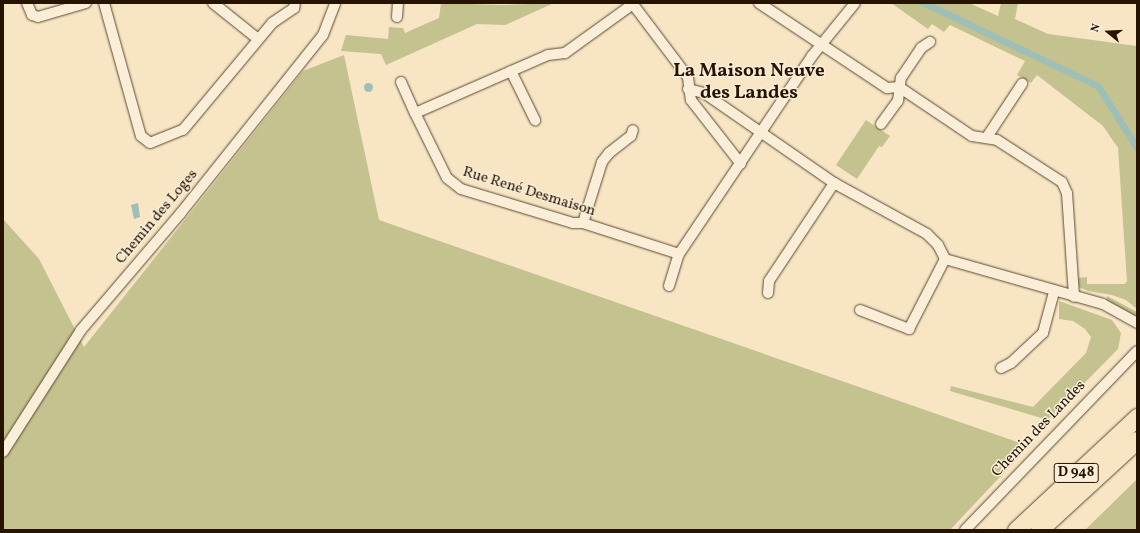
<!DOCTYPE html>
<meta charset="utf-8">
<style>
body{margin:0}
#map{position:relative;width:1140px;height:533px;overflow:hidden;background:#f7e5c4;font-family:Vollkorn,serif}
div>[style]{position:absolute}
.green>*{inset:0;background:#c4c28f}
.water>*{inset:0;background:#9dbfb6}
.round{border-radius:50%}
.roads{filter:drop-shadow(0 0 1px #5b4831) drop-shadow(0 0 1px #5b4831)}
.street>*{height:10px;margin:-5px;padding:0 5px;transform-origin:5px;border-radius:5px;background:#faeed9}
.highway>*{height:17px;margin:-8.5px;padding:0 8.5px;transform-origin:8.5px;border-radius:8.5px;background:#f7e5c4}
span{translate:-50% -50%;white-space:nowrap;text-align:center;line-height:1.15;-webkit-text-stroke:3px #faeed9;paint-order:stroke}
.shield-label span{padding:1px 3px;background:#faeed9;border:1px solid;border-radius:3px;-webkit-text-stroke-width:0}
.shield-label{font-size:14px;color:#271400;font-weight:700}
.street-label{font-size:15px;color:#271400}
.district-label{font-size:19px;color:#271400;font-weight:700}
.frame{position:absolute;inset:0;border:4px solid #271400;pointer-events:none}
.north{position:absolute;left:1088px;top:12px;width:40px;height:40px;-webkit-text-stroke:3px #faeed9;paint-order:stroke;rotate:288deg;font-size:11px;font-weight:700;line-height:16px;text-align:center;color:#271400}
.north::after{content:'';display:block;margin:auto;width:14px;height:18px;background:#271400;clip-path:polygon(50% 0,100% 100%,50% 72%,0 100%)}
</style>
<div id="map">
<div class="green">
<i style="clip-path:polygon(441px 3px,500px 5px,554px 3px,505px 25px,477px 24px,386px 65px,381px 54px,341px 51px,346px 35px,388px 39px,389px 27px,403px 28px,405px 33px,439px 18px)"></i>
<i style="clip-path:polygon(891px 3px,969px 3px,998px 16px,1001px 3px,1018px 3px,1015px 19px,1048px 34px,1137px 46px,1137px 309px,1126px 300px,1112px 295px,1088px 291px,1079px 287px,1077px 278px,1087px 277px,1087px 284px,1125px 284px,1127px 281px,1118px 148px,1103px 126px,1037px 75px,1031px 83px,1017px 75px,1025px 61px,950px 25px,944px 32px,932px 24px,928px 29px)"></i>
<i style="clip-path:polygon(344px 55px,379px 220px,1029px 446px,950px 530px,3px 530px,3px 219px,39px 259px,84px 347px,303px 71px)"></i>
<i style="clip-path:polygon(866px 120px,890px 136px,882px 147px,879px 146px,857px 179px,836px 165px)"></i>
<i style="clip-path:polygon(1107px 296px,1137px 312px,1137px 317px,1106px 301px)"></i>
<i style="clip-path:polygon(1059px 301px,1112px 320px,1121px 333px,1118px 349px,1048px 420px,950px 391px,951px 386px,1033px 407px,1086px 353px,1091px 337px,1085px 329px,1073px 321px,1059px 319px)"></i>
<i style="clip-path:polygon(1137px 479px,1137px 530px,1085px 530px,1128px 488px)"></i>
</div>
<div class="water">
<i style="clip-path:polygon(916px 3px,932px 3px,1101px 84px,1137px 141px,1137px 154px,1096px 89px)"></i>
<i class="round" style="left:363.5px;top:82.5px;width:9px;height:9px"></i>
<i style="clip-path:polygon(138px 203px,140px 217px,134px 219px,131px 205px)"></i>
</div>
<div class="roads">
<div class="street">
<i style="left:27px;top:3px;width:13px;rotate:67deg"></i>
<i style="left:32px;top:15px;width:6px;rotate:18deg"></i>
<i style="left:38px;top:17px;width:50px;rotate:-16.3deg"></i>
<i style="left:104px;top:3px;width:138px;rotate:74.5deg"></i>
<i style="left:141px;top:136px;width:11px;rotate:38deg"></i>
<i style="left:150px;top:143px;width:35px;rotate:-22deg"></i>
<i style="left:183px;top:130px;width:139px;rotate:-50.2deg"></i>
<i style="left:272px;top:23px;width:27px;rotate:-34deg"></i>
<i style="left:294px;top:8px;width:5px;rotate:-79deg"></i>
<i style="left:213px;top:3px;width:58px;rotate:38.7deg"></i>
<i style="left:632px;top:3px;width:93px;rotate:52.9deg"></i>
<i style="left:688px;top:77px;width:23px;rotate:83deg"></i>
<i style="left:691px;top:100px;width:81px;rotate:52deg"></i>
<i style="left:759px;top:3px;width:154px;rotate:33.6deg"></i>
<i style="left:887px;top:88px;width:12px;rotate:-5deg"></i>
<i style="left:899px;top:87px;width:88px;rotate:33.9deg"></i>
<i style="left:972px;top:136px;width:25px;rotate:9deg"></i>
<i style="left:997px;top:140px;width:77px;rotate:32.9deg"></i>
<i style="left:1062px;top:182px;width:12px;rotate:66deg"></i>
<i style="left:1067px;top:193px;width:104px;rotate:86.1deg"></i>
<i style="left:633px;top:4px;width:84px;rotate:144.2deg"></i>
<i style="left:565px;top:53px;width:17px;rotate:173deg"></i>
<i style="left:548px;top:55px;width:145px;rotate:156.4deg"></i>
<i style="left:415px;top:113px;width:72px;rotate:63.8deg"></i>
<i style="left:447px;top:178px;width:18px;rotate:38deg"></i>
<i style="left:461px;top:189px;width:117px;rotate:16.9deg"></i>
<i style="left:573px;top:223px;width:10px"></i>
<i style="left:583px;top:223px;width:101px;rotate:17.9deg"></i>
<i style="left:397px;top:17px;width:14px;rotate:-86deg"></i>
<i style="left:511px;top:71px;width:55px;rotate:63.9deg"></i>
<i style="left:401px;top:82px;width:34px;rotate:66deg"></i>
<i style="left:688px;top:89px;width:16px;rotate:14deg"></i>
<i style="left:704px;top:93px;width:158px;rotate:34.7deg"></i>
<i style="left:834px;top:183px;width:106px;rotate:28.7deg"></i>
<i style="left:927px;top:234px;width:16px;rotate:45deg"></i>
<i style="left:938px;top:245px;width:16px;rotate:63deg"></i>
<i style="left:945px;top:259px;width:164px;rotate:15.9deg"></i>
<i style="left:1103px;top:304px;width:39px;rotate:29deg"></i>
<i style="left:881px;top:124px;width:29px;rotate:-54deg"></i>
<i style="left:898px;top:101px;width:23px;rotate:-83deg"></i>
<i style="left:901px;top:78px;width:36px;rotate:-56deg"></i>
<i style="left:921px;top:48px;width:11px;rotate:-34deg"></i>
<i style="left:987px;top:137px;width:64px;rotate:-56.6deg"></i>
<i style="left:583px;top:223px;width:64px;rotate:-72.7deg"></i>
<i style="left:602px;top:162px;width:11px;rotate:-52deg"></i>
<i style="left:609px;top:153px;width:28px;rotate:-38deg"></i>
<i style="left:631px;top:136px;width:6px;rotate:-72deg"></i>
<i style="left:669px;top:286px;width:34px;rotate:-73deg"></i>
<i style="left:679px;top:254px;width:239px;rotate:-56.1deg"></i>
<i style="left:812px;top:56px;width:68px;rotate:-50.9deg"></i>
<i style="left:768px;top:293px;width:12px;rotate:-85deg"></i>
<i style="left:769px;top:281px;width:118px;rotate:-56.4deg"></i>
<i style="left:860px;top:310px;width:53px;rotate:21.2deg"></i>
<i style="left:909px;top:329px;width:79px;rotate:-62.8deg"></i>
<i style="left:1001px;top:368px;width:11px;rotate:-27deg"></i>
<i style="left:1011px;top:363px;width:44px;rotate:-43.2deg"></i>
<i style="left:1043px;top:333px;width:42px;rotate:-75deg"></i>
<i style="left:3px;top:452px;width:145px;rotate:-57.4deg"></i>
<i style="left:81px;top:330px;width:153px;rotate:-49.5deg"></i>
<i style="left:180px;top:214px;width:229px;rotate:-51.4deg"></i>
<i style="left:323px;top:35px;width:34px;rotate:-69deg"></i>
<i style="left:965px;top:530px;width:248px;rotate:-46.1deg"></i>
</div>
<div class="highway">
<i style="left:1016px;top:530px;width:166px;rotate:-43deg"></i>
<i style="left:1039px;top:530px;width:133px;rotate:-42.6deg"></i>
</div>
</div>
<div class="shield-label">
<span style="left:1076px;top:473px">D 948</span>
</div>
<div class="street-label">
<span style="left:529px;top:192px;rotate:17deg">Rue René Desmaison</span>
<span style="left:157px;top:217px;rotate:-50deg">Chemin des Loges</span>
<span style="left:1039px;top:429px;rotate:-46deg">Chemin des Landes</span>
</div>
<div class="district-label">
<span style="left:749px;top:83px">La Maison Neuve<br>des Landes</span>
</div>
<div class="frame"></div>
<div class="north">N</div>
</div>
